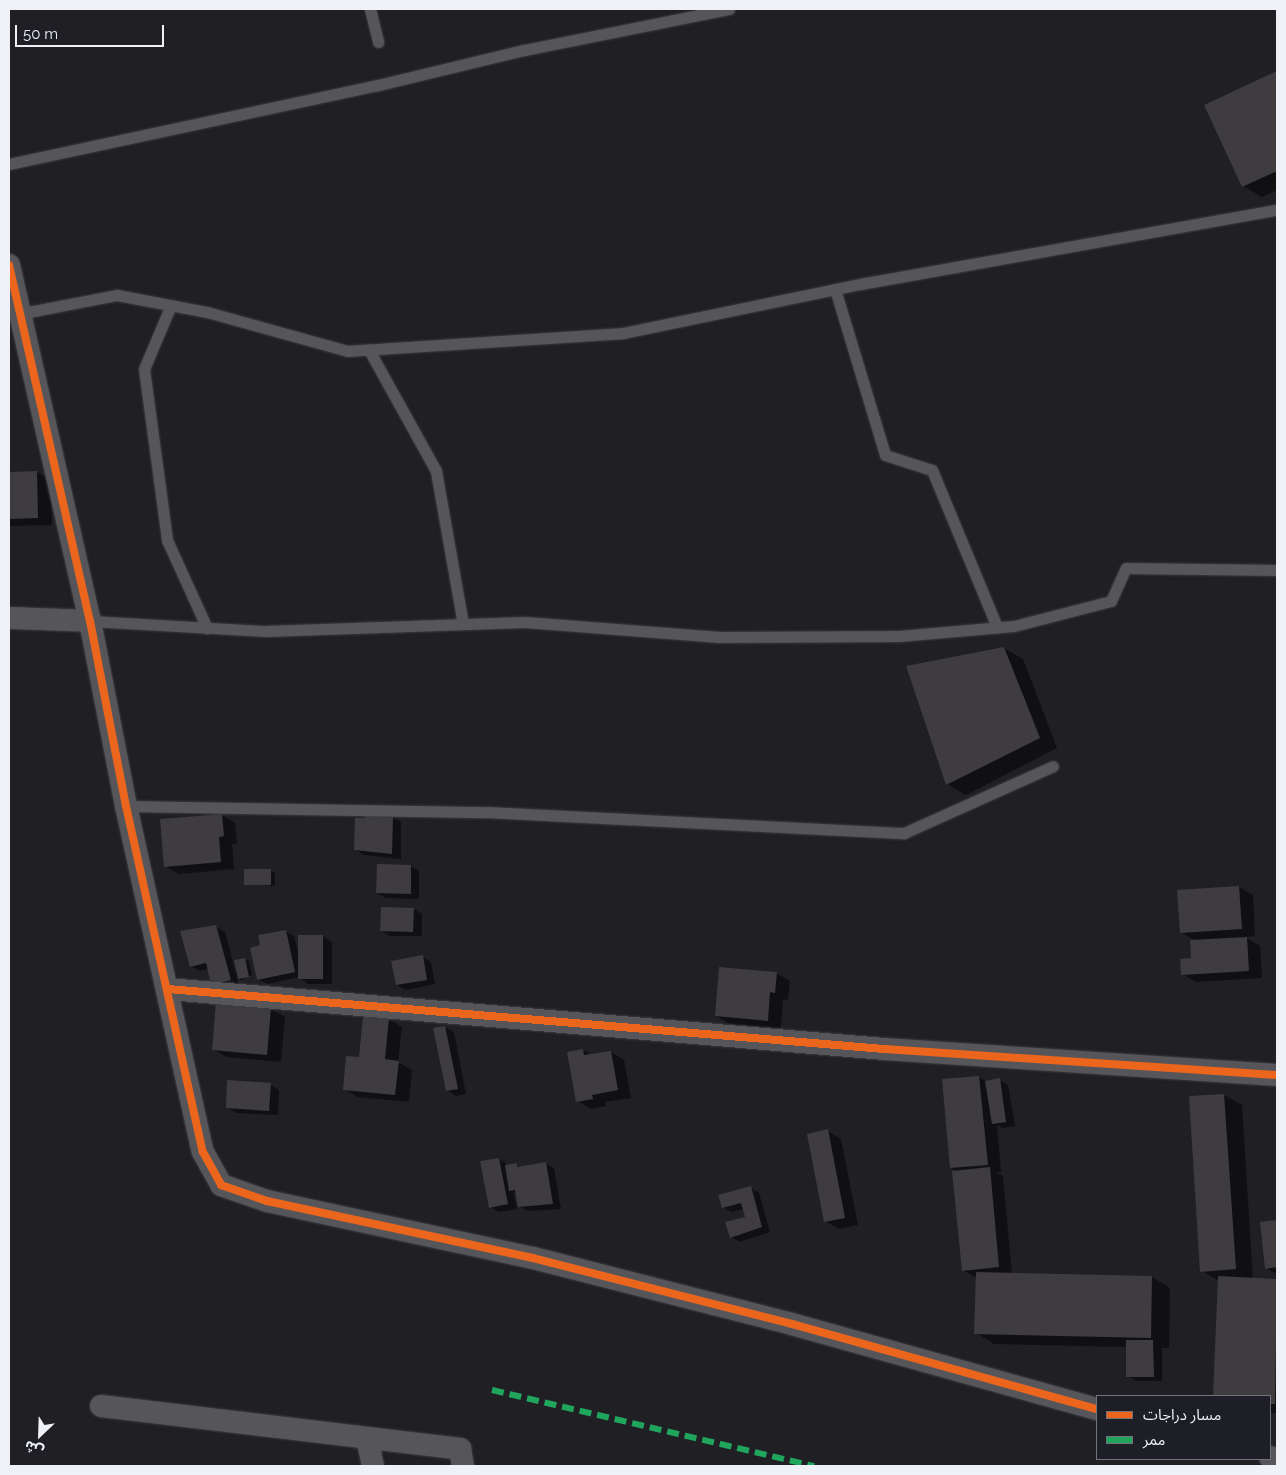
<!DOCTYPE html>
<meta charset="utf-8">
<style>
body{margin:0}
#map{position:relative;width:1286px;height:1475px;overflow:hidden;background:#1f1f24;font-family:Raleway,"Noto Sans Arabic",sans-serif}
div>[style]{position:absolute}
.shadow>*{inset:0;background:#0007}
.building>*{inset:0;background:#3e3c3e}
.roads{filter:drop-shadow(0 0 1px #3b3b3f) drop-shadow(0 0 1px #3b3b3f)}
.lane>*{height:11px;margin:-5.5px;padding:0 5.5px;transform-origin:5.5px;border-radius:5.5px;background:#55555a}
.street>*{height:22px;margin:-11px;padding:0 11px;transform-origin:11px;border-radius:11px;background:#55555a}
.quiet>*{height:6px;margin-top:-3px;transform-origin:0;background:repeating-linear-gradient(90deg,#20a55d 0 12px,transparent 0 18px)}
.cycleway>*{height:8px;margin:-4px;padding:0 4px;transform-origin:4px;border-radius:4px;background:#eb651d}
span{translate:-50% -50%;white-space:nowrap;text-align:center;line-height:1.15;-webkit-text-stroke:5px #1d1e26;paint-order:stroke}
.frame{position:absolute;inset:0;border:10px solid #f0f1f7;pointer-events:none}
.legend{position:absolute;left:1096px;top:1395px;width:175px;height:65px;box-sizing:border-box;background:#1d1e26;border:1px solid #71727a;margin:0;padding:6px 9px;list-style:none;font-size:15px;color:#f0f1f7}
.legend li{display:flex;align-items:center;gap:10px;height:25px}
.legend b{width:25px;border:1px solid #71727a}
.north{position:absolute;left:15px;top:1410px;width:50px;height:50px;-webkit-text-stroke:4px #1d1e26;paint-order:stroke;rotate:204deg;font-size:14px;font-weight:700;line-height:20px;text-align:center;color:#f0f1f7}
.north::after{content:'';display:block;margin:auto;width:18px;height:22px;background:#f0f1f7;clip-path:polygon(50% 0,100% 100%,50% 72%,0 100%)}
.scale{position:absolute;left:15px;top:25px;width:149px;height:22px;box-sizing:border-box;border:2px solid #f0f1f7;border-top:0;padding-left:6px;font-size:15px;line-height:18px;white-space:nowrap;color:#f0f1f7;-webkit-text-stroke:4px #1d1e26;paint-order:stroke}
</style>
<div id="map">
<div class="shadow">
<i style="clip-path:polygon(1277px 72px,1277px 190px,1262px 197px,1243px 186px,1205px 105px)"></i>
<i style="clip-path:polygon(37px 472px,51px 480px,52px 525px,9px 526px,9px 473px)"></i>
<i style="clip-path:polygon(1004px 648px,1023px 659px,1057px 748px,966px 795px,947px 784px,907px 667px)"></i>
<i style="clip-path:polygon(222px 815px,235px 823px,237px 844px,232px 844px,234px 869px,179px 874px,165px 866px)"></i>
<i style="clip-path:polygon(393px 817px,401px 822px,401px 859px,364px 855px,355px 849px)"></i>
<i style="clip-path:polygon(411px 866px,419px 871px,419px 899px,386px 898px,377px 893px)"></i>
<i style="clip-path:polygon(271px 871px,275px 873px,275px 886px,245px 884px)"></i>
<i style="clip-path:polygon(1239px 887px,1253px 895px,1255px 936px,1245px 937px,1260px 946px,1262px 978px,1196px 982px,1182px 974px,1192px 959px,1196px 941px,1181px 932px,1178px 891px)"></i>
<i style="clip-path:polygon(414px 909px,422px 914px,422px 936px,390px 936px,382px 931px)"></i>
<i style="clip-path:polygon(216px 927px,225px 932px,236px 974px,245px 959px,249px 961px,252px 975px,241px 980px,237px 977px,239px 985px,221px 989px,208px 969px,200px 971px,191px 966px)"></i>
<i style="clip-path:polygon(285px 931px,294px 936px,298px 952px,323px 936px,332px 942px,332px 984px,308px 984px,299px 977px,267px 984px,258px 979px)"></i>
<i style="clip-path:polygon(422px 957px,431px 962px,435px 984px,406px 990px,397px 985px)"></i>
<i style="clip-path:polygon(776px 973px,790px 981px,788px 1000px,783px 999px,781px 1028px,730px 1024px,716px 1016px)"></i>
<i style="clip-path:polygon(218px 1004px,271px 1009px,285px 1017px,281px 1062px,227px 1057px,213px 1049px)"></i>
<i style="clip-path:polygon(388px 1019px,402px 1027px,398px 1062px,412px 1070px,409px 1102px,358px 1097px,344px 1089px,360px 1058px)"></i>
<i style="clip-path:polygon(445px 1027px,454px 1032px,466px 1094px,456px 1096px,447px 1090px)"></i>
<i style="clip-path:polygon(583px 1050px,592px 1055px,611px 1052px,624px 1060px,631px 1098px,605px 1102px,606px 1106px,591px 1109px,578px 1101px)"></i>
<i style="clip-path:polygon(979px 1077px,987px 1082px,999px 1080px,1008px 1085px,1015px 1126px,1002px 1128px,997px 1125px,1001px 1172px,996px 1173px,1003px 1176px,1012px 1274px,1152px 1277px,1170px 1288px,1169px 1348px,1162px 1348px,1162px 1381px,1137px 1381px,1128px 1376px,1127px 1347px,994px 1344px,976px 1333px,977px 1278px,963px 1270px,958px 1172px,951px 1168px,943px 1080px)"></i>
<i style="clip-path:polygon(271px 1085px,279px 1090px,278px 1115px,236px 1113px,227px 1107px)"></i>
<i style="clip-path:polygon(1224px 1095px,1242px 1105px,1253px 1279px,1277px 1280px,1277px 1413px,1270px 1413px,1270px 1396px,1214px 1396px,1219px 1281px,1202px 1271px)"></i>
<i style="clip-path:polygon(827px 1131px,841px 1139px,858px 1225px,839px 1229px,825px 1221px)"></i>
<i style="clip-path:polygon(499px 1159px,508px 1165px,522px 1167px,545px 1163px,554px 1168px,561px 1209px,528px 1211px,519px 1206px,517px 1194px,513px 1192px,517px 1209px,499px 1212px,490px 1207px)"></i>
<i style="clip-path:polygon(751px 1188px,759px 1193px,770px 1232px,740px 1242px,731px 1237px,746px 1218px,744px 1209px,732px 1212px,723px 1207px)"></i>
<i style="clip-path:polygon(1277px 1222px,1277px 1274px,1266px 1268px,1261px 1223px)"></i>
</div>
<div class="building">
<i style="clip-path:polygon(1277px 71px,1277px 171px,1242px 187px,1204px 105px)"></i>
<i style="clip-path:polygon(37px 471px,38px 518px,9px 519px,9px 472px)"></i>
<i style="clip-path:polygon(1004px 647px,1040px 738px,946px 785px,906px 666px)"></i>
<i style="clip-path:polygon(222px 814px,224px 836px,219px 837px,221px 862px,164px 867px,160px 819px)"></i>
<i style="clip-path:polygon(365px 815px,393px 816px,392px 854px,354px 850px,355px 818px,365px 818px)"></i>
<i style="clip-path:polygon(377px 864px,411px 865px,411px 894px,376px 893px)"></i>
<i style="clip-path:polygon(244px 869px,271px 869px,271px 885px,244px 885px)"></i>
<i style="clip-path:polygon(1239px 886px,1242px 929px,1180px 933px,1177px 890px)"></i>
<i style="clip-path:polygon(381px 907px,414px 908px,413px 932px,380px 931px)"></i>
<i style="clip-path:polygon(216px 925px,231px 980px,211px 985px,206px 963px,190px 967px,180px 931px)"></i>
<i style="clip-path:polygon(286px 930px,295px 972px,257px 980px,250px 948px,260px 945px,258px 935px)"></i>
<i style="clip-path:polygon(298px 935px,323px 935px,323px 979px,298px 979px)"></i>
<i style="clip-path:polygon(1247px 937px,1249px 971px,1181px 975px,1180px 959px,1191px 958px,1190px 940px)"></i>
<i style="clip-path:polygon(423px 955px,427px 980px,396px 985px,391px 961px)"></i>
<i style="clip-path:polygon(245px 958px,249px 977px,238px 979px,234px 960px)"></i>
<i style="clip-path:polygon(719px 967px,777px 972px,775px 993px,770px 992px,768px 1021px,715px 1016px)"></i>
<i style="clip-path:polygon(216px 1002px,271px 1008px,267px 1055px,212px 1050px)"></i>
<i style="clip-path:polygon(363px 1016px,389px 1018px,385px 1059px,399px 1061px,395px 1095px,343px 1090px,346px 1056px,359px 1057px)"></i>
<i style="clip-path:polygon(445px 1026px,458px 1089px,446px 1091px,433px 1028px)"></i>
<i style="clip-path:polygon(583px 1049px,584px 1055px,611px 1051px,618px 1090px,592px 1095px,593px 1099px,576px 1102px,567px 1052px)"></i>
<i style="clip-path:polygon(979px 1076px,988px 1165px,950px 1168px,942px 1079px)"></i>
<i style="clip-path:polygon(1000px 1078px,1006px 1122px,992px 1124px,985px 1081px)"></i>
<i style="clip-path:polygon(227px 1080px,271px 1083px,269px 1111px,226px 1108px)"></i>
<i style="clip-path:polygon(1224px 1094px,1236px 1269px,1200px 1272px,1189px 1096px)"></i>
<i style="clip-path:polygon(828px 1129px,845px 1218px,824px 1222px,807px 1134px)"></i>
<i style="clip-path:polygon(499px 1158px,508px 1204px,489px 1208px,480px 1161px)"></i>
<i style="clip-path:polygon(546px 1162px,553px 1204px,518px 1207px,515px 1190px,509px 1191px,505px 1165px,517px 1163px,517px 1167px)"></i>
<i style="clip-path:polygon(990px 1167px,999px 1267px,962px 1271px,952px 1171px)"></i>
<i style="clip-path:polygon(751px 1186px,762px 1227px,730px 1238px,725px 1222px,745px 1217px,741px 1203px,722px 1208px,718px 1195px)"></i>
<i style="clip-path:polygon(1277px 1220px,1277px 1267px,1265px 1269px,1260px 1222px)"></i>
<i style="clip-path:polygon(976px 1272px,1152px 1276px,1151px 1338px,974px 1334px)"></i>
<i style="clip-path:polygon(1218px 1276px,1277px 1279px,1275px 1404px,1270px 1404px,1270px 1396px,1213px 1396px)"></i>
<i style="clip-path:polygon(1126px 1340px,1153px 1340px,1154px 1377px,1126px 1377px)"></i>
</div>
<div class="roads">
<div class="lane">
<i style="left:370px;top:9px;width:34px;rotate:76deg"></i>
<i style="left:9px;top:164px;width:377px;rotate:-12.1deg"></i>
<i style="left:378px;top:85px;width:150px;rotate:-13.5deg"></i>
<i style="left:524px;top:50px;width:209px;rotate:-11.3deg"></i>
<i style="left:835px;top:289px;width:173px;rotate:73.2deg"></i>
<i style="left:885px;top:455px;width:49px;rotate:17.7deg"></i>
<i style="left:932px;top:470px;width:170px;rotate:67.5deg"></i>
<i style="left:171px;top:305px;width:69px;rotate:112.9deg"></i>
<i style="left:144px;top:369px;width:173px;rotate:82.3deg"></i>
<i style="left:167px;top:540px;width:97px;rotate:65.6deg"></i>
<i style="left:18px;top:314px;width:101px;rotate:-10.9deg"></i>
<i style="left:117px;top:295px;width:92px;rotate:10.7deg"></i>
<i style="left:207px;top:312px;width:146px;rotate:15.5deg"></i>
<i style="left:348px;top:351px;width:276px;rotate:-3.7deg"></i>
<i style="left:623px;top:333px;width:242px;rotate:-11.7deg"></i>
<i style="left:860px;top:284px;width:424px;rotate:-10.1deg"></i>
<i style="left:369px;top:350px;width:138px;rotate:61deg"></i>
<i style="left:436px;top:471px;width:155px;rotate:80deg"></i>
<i style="left:90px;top:621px;width:176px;rotate:3.3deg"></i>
<i style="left:266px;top:631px;width:259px;rotate:-2deg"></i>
<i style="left:525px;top:622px;width:195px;rotate:4.4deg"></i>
<i style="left:719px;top:637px;width:180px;rotate:-0.3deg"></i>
<i style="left:899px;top:636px;width:115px;rotate:-5deg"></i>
<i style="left:1014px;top:626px;width:100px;rotate:-14.5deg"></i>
<i style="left:1111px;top:601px;width:36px;rotate:-66deg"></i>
<i style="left:1126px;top:568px;width:151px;rotate:0.8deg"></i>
<i style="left:126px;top:806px;width:360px;rotate:1deg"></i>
<i style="left:486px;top:812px;width:419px;rotate:2.9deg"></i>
<i style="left:904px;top:833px;width:163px;rotate:-24.2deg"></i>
</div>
<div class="street">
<i style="left:9px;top:265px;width:365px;rotate:77.2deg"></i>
<i style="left:90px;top:621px;width:188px;rotate:79deg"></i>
<i style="left:126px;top:806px;width:354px;rotate:77.5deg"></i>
<i style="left:203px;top:1152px;width:38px;rotate:61deg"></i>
<i style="left:221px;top:1185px;width:49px;rotate:19.2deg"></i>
<i style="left:267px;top:1201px;width:272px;rotate:12.1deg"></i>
<i style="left:533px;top:1258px;width:267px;rotate:14.3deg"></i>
<i style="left:792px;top:1324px;width:317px;rotate:15.6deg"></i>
<i style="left:9px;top:618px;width:81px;rotate:2.1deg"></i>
<i style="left:168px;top:989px;width:719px;rotate:4.79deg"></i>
<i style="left:884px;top:1049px;width:394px;rotate:3.8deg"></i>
<i style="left:101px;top:1406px;width:362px;rotate:6.8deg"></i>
<i style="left:460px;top:1449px;width:17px;rotate:80deg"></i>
<i style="left:367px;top:1438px;width:29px;rotate:78deg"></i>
<i style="left:1270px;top:1457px;width:7px;rotate:16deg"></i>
</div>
</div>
<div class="quiet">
<i style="left:492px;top:1390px;width:331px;rotate:13.3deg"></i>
</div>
<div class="cycleway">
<i style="left:9px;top:265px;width:365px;rotate:77.2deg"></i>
<i style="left:90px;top:621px;width:188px;rotate:79deg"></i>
<i style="left:126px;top:806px;width:354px;rotate:77.5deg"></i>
<i style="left:203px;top:1152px;width:38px;rotate:61deg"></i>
<i style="left:221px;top:1185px;width:49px;rotate:19.2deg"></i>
<i style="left:267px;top:1201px;width:272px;rotate:12.1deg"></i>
<i style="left:533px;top:1258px;width:267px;rotate:14.3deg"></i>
<i style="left:792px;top:1324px;width:317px;rotate:15.6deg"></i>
<i style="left:168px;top:989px;width:719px;rotate:4.79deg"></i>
<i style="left:884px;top:1049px;width:394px;rotate:3.8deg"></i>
</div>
<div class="frame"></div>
<ul class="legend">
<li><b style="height:6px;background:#eb651d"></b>مسار دراجات</li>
<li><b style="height:6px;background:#20a55d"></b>ممر</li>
</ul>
<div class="north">ش</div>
<div class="scale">50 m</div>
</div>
